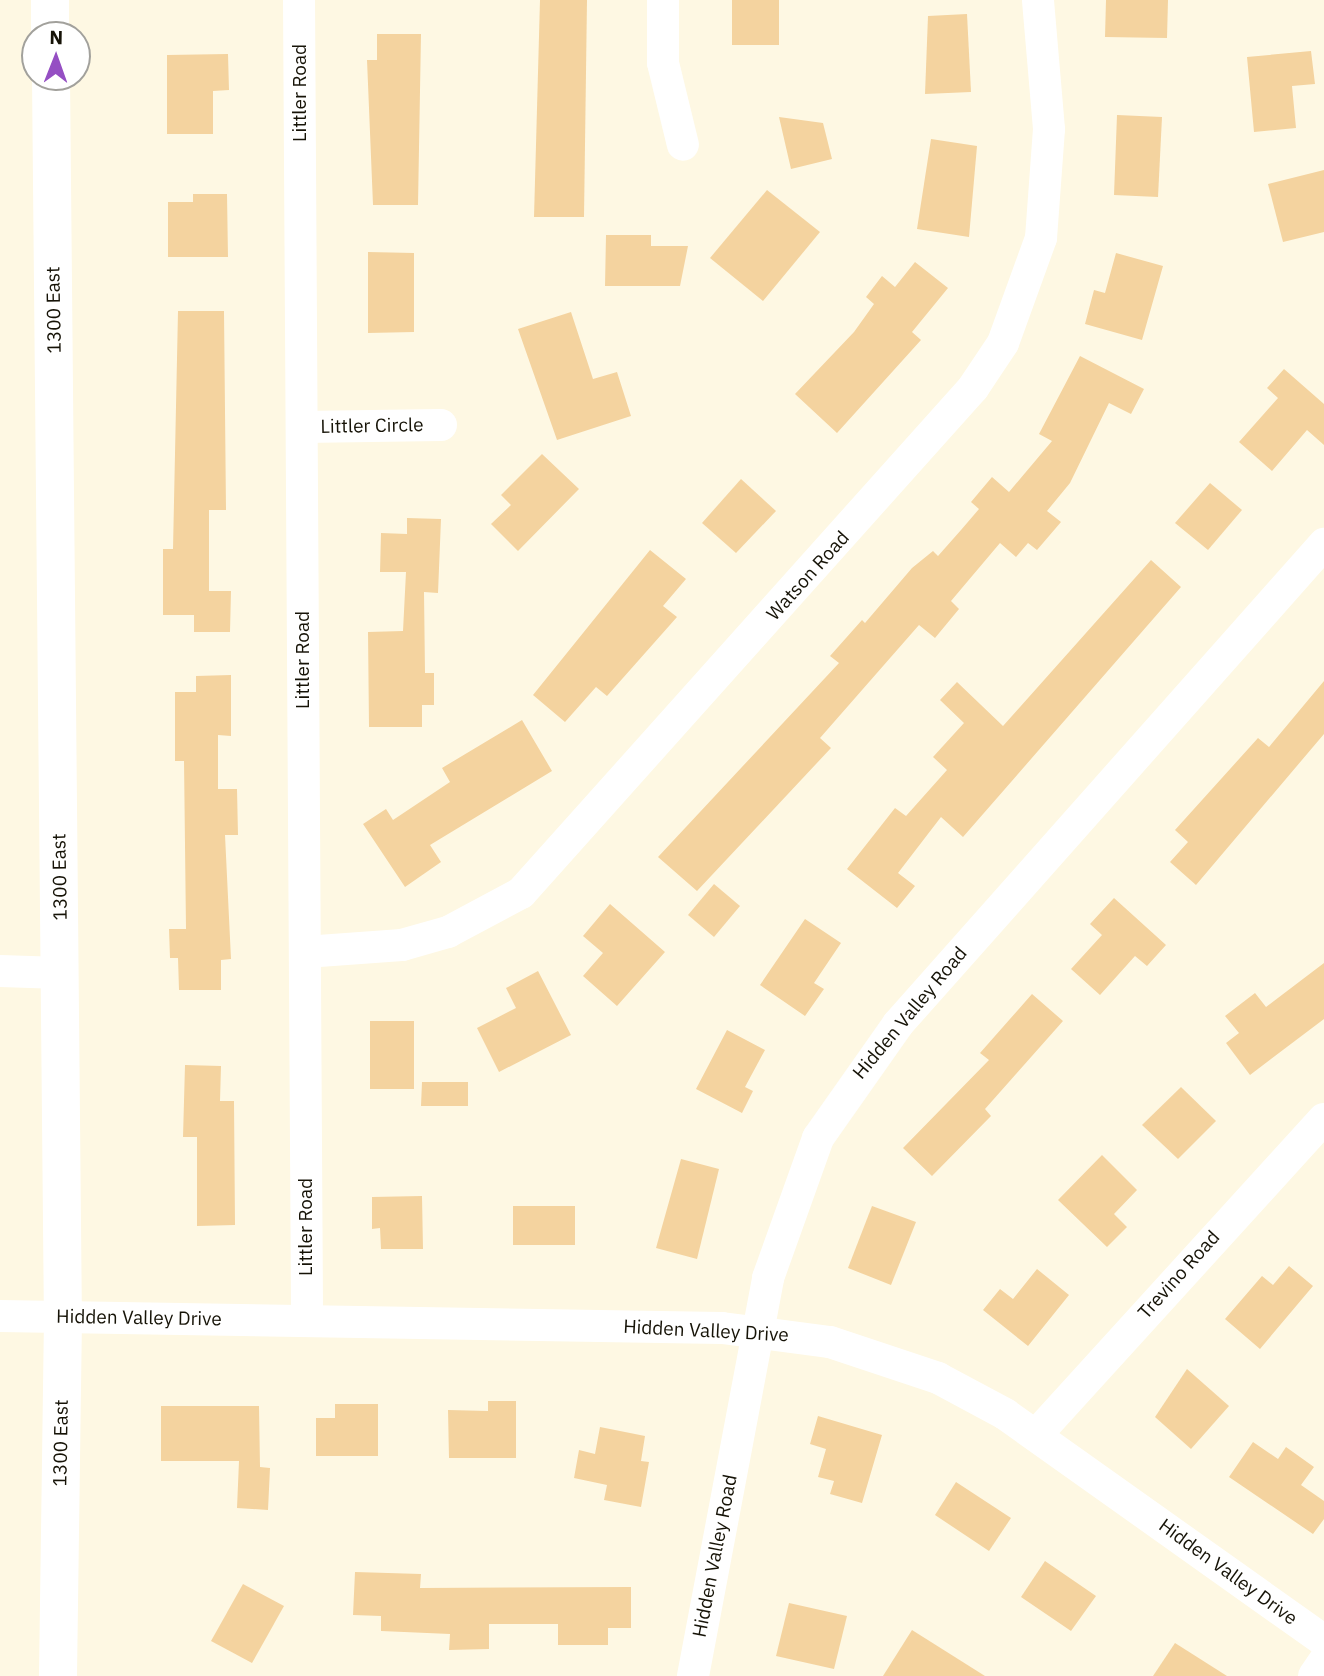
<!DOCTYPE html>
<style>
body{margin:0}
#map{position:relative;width:1324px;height:1676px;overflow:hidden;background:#fef8e3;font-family:"IBM Plex Sans",sans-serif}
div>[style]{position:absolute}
.building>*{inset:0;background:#f4d39f}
.minor>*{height:32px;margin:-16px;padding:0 16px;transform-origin:16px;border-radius:16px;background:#fff}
.major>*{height:38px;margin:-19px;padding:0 19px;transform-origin:19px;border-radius:19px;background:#fff}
span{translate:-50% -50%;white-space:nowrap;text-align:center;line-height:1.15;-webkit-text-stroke:5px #fff;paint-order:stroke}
.street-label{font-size:19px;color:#161307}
.north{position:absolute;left:21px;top:21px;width:70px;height:70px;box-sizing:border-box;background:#fff;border:2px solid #a2a19c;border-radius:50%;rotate:1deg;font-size:19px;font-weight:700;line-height:28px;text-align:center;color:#161307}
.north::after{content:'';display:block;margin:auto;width:24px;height:32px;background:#954fc3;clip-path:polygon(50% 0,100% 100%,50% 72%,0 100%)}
</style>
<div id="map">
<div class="building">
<i style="clip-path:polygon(540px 0,587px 0,584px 217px,534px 217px)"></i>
<i style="clip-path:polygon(732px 0,779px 0,779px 45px,732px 45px)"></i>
<i style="clip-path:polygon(1106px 0,1168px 0,1167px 38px,1105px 37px)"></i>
<i style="clip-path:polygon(967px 14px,971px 92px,925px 94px,928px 16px)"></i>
<i style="clip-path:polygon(377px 34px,421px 34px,418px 205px,373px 205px,367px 60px,377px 60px)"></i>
<i style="clip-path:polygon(1311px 51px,1315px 84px,1292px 86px,1296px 128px,1254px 132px,1247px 57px)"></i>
<i style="clip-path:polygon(228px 54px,229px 90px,213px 91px,213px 134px,167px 134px,167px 55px)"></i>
<i style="clip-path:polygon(1117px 115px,1162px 117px,1158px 197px,1114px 195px)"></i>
<i style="clip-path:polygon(779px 117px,823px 123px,832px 159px,791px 169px)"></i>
<i style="clip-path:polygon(931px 139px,977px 146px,969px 237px,917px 229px)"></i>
<i style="clip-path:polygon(1324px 170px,1324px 232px,1283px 242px,1268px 184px)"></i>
<i style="clip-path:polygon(767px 190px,820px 232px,763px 301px,710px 258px)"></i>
<i style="clip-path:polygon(193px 194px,227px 194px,228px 257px,168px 257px,168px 202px,193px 202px)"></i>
<i style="clip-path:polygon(606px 235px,651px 235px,651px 246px,688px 246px,680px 286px,605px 286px)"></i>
<i style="clip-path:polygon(368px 252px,414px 253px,414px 332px,368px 333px)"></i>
<i style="clip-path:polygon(1116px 253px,1163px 266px,1142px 340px,1085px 324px,1094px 290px,1105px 293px)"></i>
<i style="clip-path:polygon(915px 262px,948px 288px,912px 332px,921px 340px,837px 433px,795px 394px,854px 332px,874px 304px,866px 297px,882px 276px,895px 287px)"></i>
<i style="clip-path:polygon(178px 311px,224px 311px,226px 510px,209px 510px,209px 591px,231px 591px,230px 632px,194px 632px,194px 615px,163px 615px,163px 549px,173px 549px)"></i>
<i style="clip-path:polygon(571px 312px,593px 379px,617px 372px,631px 416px,557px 440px,518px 329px)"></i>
<i style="clip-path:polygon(1080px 356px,1144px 389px,1131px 414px,1109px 403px,1070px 483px,1047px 511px,1061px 522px,1037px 550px,1028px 543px,1016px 557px,1000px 543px,951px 601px,959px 609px,935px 638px,919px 625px,820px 738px,831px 748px,697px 891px,658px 857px,839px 663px,830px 656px,862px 620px,865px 623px,912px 568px,933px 551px,938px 556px,961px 530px,979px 509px,971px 502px,992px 477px,1009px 492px,1052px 441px,1039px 434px)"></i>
<i style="clip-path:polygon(1284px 369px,1324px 404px,1324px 445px,1307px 430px,1272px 471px,1239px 442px,1278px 398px,1267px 388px)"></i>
<i style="clip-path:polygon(542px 454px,579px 489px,518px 551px,491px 524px,511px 505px,501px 495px)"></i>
<i style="clip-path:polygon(741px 479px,776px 511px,736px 553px,702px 523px)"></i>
<i style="clip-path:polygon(1210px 483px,1242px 510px,1208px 550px,1175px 523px)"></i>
<i style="clip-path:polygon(407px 518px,441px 519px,438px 593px,424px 592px,425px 673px,434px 673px,434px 705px,422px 705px,422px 727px,369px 727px,368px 632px,403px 631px,406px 572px,380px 572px,381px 533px,407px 534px)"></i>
<i style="clip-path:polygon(650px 550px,686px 579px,663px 606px,677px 617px,607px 696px,596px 687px,565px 722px,533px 695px)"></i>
<i style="clip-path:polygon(1151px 560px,1181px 587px,963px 837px,941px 817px,898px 873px,915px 886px,897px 908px,847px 869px,895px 808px,906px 816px,947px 770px,933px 757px,964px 723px,940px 700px,957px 682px,1003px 726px)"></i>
<i style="clip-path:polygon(231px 675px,231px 736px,218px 735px,218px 789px,237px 789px,238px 835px,225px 835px,231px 959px,221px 960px,221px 990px,179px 990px,178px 958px,170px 958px,169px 929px,186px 929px,184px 761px,175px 761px,175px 692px,196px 692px,196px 676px)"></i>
<i style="clip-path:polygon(1324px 681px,1324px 734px,1196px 885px,1170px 862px,1188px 842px,1175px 830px,1258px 738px,1269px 747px)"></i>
<i style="clip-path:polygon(522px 720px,552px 771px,430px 845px,441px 862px,405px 887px,363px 824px,386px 809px,393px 820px,450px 782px,442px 768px)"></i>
<i style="clip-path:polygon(714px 884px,740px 906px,714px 937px,688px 915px)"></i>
<i style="clip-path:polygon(1114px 898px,1166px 945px,1147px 966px,1135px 956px,1100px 995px,1071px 969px,1102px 935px,1090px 924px)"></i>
<i style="clip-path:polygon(610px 904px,665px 952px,617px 1006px,583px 976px,603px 953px,583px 936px)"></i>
<i style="clip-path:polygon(805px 919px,841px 943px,814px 983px,824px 989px,805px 1016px,760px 985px)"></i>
<i style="clip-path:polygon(1324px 963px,1324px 1019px,1250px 1075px,1226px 1043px,1239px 1033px,1225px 1016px,1255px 993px,1266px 1007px)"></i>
<i style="clip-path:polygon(538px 971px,571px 1035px,499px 1072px,477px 1028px,516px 1008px,506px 988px)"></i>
<i style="clip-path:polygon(1032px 994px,1063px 1021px,985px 1109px,991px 1116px,932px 1176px,903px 1148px,989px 1060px,980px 1053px)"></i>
<i style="clip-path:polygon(370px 1021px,414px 1021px,414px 1089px,370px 1089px)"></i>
<i style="clip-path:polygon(727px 1030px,765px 1050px,745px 1087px,753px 1091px,742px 1113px,696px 1089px)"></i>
<i style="clip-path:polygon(185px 1065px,221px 1066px,220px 1101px,234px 1101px,235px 1225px,197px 1226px,197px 1137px,183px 1137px)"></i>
<i style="clip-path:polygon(422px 1082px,468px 1082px,468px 1106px,421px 1106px)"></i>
<i style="clip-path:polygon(1181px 1087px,1216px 1121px,1178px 1159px,1142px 1125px)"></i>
<i style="clip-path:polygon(1102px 1155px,1137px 1190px,1114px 1214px,1127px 1227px,1107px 1247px,1058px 1200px)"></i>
<i style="clip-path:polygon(681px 1159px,719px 1169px,697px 1259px,656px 1248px)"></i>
<i style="clip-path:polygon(422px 1196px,423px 1249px,381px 1249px,380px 1228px,372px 1229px,372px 1197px)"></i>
<i style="clip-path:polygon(513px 1206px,575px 1206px,575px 1245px,513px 1245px)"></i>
<i style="clip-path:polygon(872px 1206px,916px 1222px,891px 1285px,848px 1268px)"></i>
<i style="clip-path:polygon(1289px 1266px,1313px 1286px,1260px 1349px,1225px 1319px,1262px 1276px,1273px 1285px)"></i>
<i style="clip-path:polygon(1037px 1269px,1069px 1295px,1028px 1346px,983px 1310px,1000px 1289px,1013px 1299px)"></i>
<i style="clip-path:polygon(1187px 1369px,1229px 1406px,1191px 1449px,1155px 1417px)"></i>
<i style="clip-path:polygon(488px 1401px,516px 1401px,516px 1458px,449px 1458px,448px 1410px,488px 1411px)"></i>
<i style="clip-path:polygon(335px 1404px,378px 1404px,378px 1456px,316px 1456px,316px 1418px,335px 1418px)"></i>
<i style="clip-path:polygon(161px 1406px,259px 1406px,260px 1467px,270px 1468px,268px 1510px,237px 1508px,239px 1461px,161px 1461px)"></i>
<i style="clip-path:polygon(818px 1416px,882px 1435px,862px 1503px,830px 1494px,834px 1481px,818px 1477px,826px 1449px,810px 1444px)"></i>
<i style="clip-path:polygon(600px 1427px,645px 1436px,641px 1461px,649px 1462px,641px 1507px,604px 1500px,607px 1485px,574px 1478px,579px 1450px,595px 1454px)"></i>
<i style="clip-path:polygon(1253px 1442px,1278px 1459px,1286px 1447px,1314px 1467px,1301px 1485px,1324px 1501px,1324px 1519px,1313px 1534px,1229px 1477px)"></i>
<i style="clip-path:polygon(956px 1482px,1011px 1518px,989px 1551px,935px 1515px)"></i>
<i style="clip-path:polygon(1045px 1561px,1096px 1596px,1071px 1631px,1021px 1597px)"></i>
<i style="clip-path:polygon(355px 1572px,421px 1574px,420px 1588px,631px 1587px,631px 1628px,608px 1628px,608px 1645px,558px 1645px,558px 1624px,489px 1624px,489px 1649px,449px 1650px,450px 1634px,381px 1631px,381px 1616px,353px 1615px)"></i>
<i style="clip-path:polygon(243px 1584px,284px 1606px,252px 1663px,211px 1641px)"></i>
<i style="clip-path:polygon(789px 1603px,847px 1616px,834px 1669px,776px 1656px)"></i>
<i style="clip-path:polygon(912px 1630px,985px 1676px,883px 1676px)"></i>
<i style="clip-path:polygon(1175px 1643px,1227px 1676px,1153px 1676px)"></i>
</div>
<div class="minor">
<i style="left:299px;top:0;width:1321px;rotate:89.65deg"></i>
<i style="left:663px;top:0;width:63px;rotate:90deg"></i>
<i style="left:663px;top:63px;width:84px;rotate:76.3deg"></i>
<i style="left:302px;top:427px;width:139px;rotate:-0.8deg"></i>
<i style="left:305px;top:952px;width:97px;rotate:-4.1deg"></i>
<i style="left:402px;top:945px;width:48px;rotate:-15.8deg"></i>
<i style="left:448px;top:932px;width:83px;rotate:-28.1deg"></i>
<i style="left:521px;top:893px;width:678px;rotate:-48.17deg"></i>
<i style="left:973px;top:388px;width:54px;rotate:-56.3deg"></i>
<i style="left:1003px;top:343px;width:112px;rotate:-70.1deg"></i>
<i style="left:1041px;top:238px;width:109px;rotate:-85.8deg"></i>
<i style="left:1049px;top:129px;width:129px;rotate:-94.9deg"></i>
<i style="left:0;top:971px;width:61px;rotate:1.9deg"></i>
<i style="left:0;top:1316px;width:722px;rotate:0.95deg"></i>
<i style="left:722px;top:1328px;width:109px;rotate:7.4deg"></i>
<i style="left:830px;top:1342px;width:114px;rotate:18.4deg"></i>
<i style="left:938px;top:1378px;width:76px;rotate:28.2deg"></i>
<i style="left:1005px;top:1414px;width:392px;rotate:35.4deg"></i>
<i style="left:1037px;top:1434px;width:426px;rotate:-47.7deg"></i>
<i style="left:693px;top:1676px;width:405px;rotate:-79.3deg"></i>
<i style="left:768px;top:1278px;width:149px;rotate:-70.3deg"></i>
<i style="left:818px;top:1138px;width:139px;rotate:-54.9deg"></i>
<i style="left:898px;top:1024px;width:642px;rotate:-48.41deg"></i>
<i style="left:1314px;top:1676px;width:18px;rotate:-56deg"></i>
</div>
<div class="major">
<i style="left:50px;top:0;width:35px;rotate:90deg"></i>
<i style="left:51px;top:77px;width:1240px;rotate:89.45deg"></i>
<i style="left:63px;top:1317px;width:359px;rotate:90.8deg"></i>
</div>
<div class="street-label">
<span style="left:300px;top:93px;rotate:-90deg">Littler Road</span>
<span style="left:54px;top:310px;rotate:-91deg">1300 East</span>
<span style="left:372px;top:426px;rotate:-1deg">Littler Circle</span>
<span style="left:808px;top:576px;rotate:-48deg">Watson Road</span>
<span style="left:303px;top:660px;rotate:-90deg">Littler Road</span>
<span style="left:60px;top:877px;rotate:-91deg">1300 East</span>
<span style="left:910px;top:1013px;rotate:-50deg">Hidden Valley Road</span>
<span style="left:306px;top:1227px;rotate:-90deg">Littler Road</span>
<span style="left:1179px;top:1275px;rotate:-48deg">Trevino Road</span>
<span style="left:139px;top:1318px;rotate:1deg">Hidden Valley Drive</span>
<span style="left:706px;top:1331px;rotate:3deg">Hidden Valley Drive</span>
<span style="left:61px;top:1443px;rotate:-89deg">1300 East</span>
<span style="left:715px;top:1556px;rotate:-79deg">Hidden Valley Road</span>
<span style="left:1228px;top:1572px;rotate:36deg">Hidden Valley Drive</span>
</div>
<div class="north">N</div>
</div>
